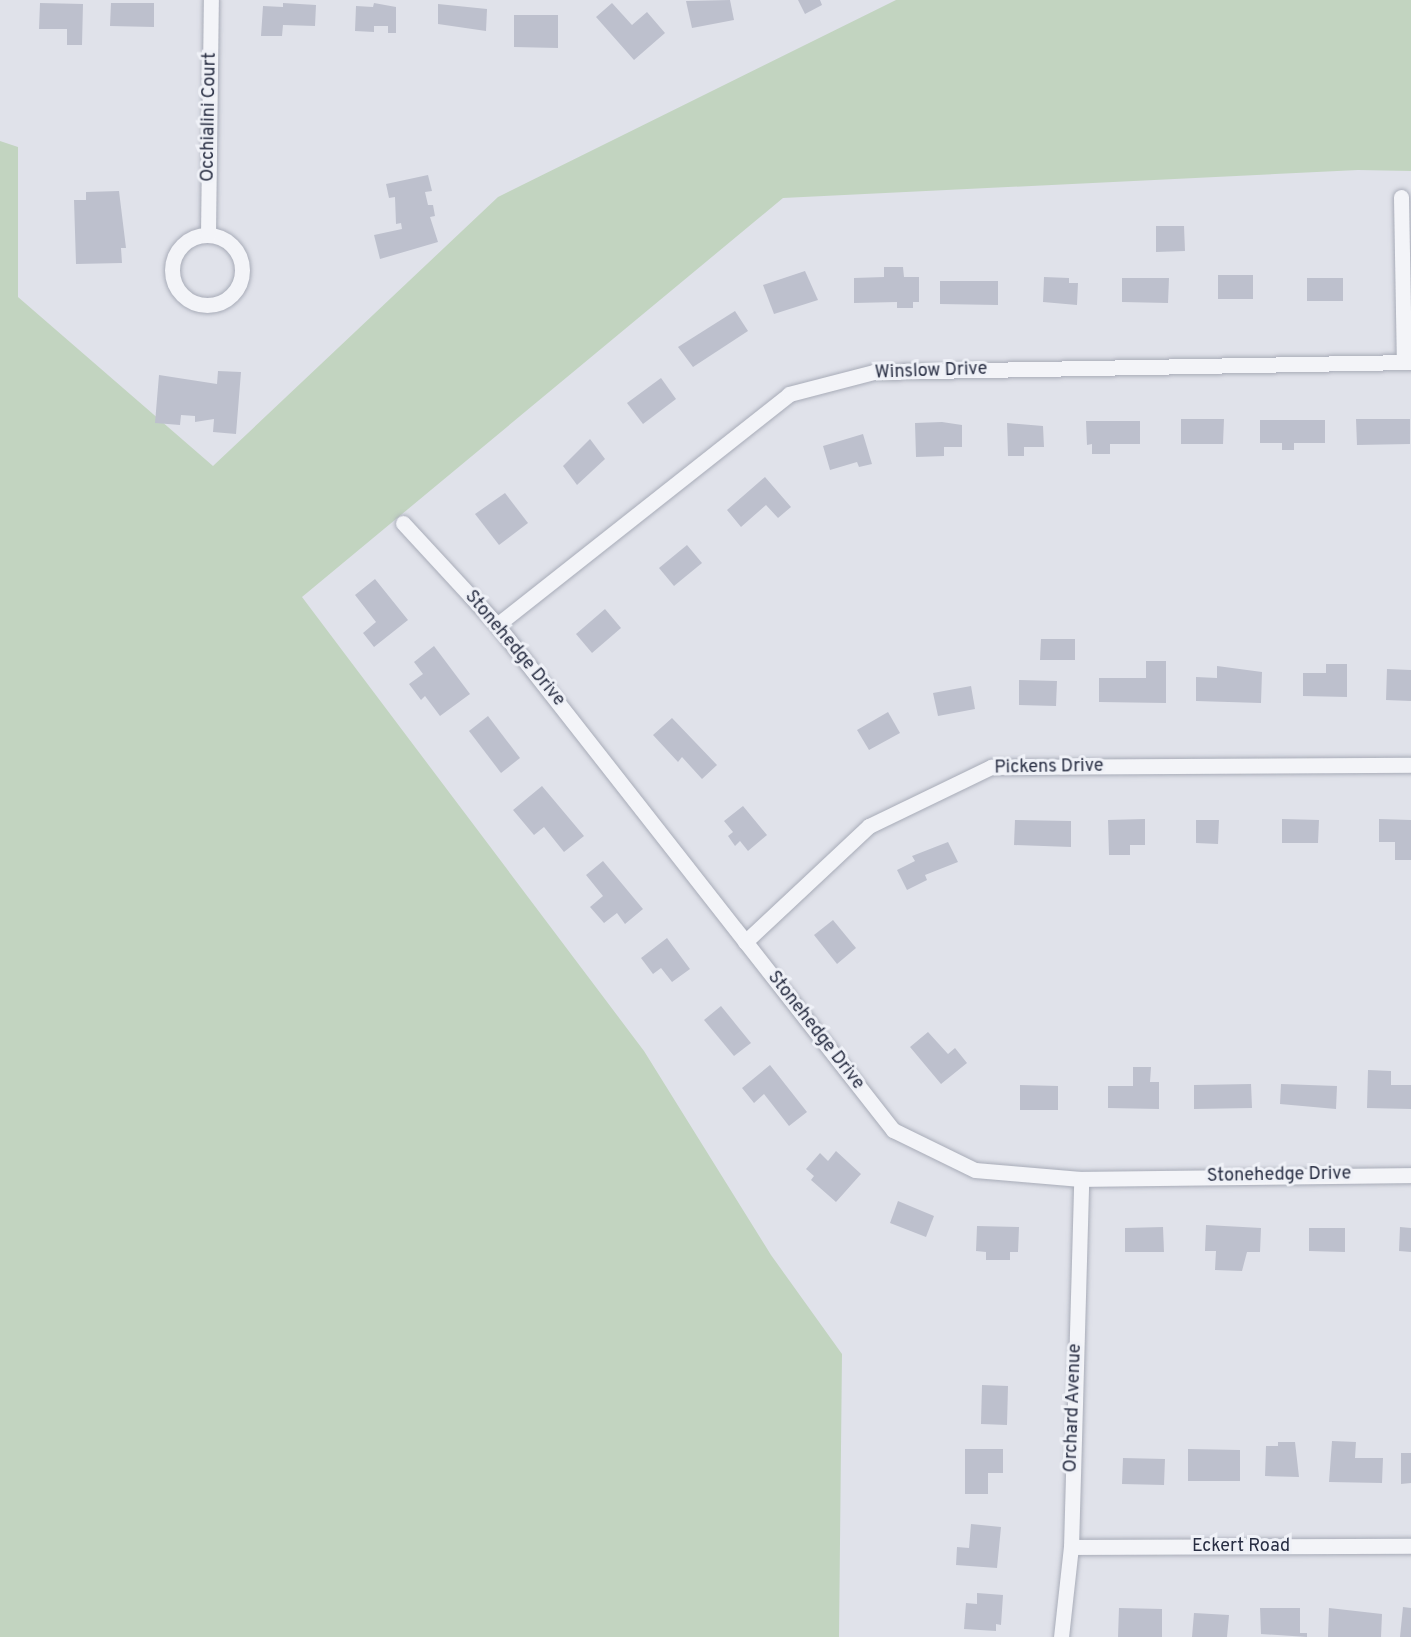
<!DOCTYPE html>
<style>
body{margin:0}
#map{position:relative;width:1411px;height:1637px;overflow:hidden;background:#e0e2ea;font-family:Overpass,sans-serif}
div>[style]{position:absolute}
.green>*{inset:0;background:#c2d4c0}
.building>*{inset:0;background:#bdc0cd}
.roads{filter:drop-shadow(0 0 2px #a8acb8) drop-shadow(0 0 2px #a8acb8)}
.street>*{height:15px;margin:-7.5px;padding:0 7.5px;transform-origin:7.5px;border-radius:7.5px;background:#f3f4f8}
.street>.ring{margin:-7.5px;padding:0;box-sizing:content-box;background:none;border:15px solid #f3f4f8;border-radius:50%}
span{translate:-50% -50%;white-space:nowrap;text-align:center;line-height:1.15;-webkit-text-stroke:6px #eff1f7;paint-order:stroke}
.street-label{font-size:18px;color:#272d42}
</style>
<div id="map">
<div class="green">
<i style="clip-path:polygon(896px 0,1411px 0,1411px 171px,1358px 170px,783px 198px,302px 597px,644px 1051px,771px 1255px,842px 1354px,839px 1637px,0 1637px,0 141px,18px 147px,18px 297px,213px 466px,498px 197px)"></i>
</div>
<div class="building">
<i style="clip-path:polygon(730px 0,734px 20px,692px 28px,686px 1px)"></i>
<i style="clip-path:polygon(798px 0,820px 0,822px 5px,805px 14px)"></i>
<i style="clip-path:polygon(40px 3px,83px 4px,82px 45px,67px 45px,67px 29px,39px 29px)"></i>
<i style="clip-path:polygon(111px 3px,154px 3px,154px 27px,110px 26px)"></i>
<i style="clip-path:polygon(283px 3px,316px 5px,315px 26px,283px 25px,282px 36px,261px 36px,263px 6px,283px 7px)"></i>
<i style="clip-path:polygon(374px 3px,396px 7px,396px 33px,388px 33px,388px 26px,374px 26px,374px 32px,355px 31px,356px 6px,373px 7px)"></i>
<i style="clip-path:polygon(612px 3px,632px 25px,647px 12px,665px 33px,634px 60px,596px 17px)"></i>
<i style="clip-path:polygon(438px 4px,487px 9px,486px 31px,438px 24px)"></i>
<i style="clip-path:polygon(514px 15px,558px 15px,558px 48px,514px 47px)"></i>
<i style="clip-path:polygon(428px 175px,432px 191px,425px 192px,428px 205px,433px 205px,435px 216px,430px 217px,438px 242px,380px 259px,374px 235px,402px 229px,401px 223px,396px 224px,395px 197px,389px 198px,386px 184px)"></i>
<i style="clip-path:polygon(119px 191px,126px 248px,121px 248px,122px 263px,76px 264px,74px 200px,86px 200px,86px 192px)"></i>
<i style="clip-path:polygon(1156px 226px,1184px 226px,1185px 251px,1156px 252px)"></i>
<i style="clip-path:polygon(884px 267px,903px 267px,904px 277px,919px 277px,919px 302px,913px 302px,913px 308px,897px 308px,897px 302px,854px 303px,854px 278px,884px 277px)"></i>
<i style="clip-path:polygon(805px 271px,818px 300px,774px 314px,763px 285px)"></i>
<i style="clip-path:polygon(1218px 275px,1253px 275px,1253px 299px,1218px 299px)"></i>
<i style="clip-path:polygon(1044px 277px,1069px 278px,1069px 283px,1078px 283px,1077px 305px,1043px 302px)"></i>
<i style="clip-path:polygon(1122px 278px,1169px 278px,1168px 303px,1122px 302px)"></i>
<i style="clip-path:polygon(1307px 278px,1343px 278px,1343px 301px,1307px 301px)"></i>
<i style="clip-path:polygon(940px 281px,998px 281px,998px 305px,940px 304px)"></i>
<i style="clip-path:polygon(735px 311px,748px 331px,693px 367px,678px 347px)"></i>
<i style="clip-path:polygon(218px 371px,241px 372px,236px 434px,213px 432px,214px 419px,195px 422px,195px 416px,181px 415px,180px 425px,155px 423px,159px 375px,217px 384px)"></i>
<i style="clip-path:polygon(661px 378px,676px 399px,643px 424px,627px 403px)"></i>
<i style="clip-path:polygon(1181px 419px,1224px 419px,1223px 444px,1181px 444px)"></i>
<i style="clip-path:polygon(1356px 419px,1410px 419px,1410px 444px,1357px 445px)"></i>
<i style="clip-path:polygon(1260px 420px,1325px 420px,1325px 443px,1294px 443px,1294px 450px,1282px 450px,1282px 443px,1260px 443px)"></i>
<i style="clip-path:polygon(1086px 421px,1140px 421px,1140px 444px,1110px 444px,1110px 454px,1092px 454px,1092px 444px,1087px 445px)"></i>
<i style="clip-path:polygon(942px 422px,962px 425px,962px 447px,944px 447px,944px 456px,916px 457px,915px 423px)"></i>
<i style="clip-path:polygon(1007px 423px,1043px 426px,1044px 447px,1024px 447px,1024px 456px,1008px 456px)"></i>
<i style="clip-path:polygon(863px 434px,872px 464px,859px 467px,857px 462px,830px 470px,823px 446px)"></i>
<i style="clip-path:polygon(590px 439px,605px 459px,577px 485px,563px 466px)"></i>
<i style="clip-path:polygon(765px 477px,791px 507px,778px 518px,766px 505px,741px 527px,727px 510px)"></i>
<i style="clip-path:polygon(505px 493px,528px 523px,499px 545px,475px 514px)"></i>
<i style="clip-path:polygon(687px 545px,702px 563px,674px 586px,659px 568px)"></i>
<i style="clip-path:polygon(375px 579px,408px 620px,374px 647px,363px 633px,376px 622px,355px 595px)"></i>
<i style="clip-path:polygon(605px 609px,621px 628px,592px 653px,576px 634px)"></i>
<i style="clip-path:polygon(1041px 639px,1075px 639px,1075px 660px,1040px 660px)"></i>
<i style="clip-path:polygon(434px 646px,470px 694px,440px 716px,425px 696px,421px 700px,409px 684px,423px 674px,414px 662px)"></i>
<i style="clip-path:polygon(1146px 661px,1166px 661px,1166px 703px,1099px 702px,1099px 678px,1146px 678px)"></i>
<i style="clip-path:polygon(1326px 664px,1347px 664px,1347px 697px,1303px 696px,1303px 673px,1326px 673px)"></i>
<i style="clip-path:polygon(1217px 666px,1262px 672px,1261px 703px,1196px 701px,1196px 677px,1217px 678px)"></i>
<i style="clip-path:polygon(1387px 669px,1411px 670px,1411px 701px,1386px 700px)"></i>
<i style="clip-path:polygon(1019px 680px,1057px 681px,1056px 706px,1019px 705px)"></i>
<i style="clip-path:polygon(971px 686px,975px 709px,938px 716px,933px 693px)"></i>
<i style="clip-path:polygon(888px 712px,900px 733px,869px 750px,857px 730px)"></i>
<i style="clip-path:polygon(488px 716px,520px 758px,501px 773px,469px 731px)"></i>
<i style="clip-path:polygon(672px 718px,717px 765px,702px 779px,682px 757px,678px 762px,653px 735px)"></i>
<i style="clip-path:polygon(542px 786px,584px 836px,564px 852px,544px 827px,534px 835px,513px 810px)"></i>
<i style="clip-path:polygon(743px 806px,767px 835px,748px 851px,740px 841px,735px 846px,728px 836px,733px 832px,724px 821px)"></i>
<i style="clip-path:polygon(1145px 819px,1145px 845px,1130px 845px,1130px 855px,1109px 855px,1108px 820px)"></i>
<i style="clip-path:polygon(1282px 819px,1319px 820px,1318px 843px,1282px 843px)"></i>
<i style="clip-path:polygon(1379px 819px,1411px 820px,1411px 860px,1395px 860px,1395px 842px,1379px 842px)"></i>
<i style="clip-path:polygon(1015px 820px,1071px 821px,1071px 847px,1014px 845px)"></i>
<i style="clip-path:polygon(1196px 820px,1219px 820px,1218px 844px,1196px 843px)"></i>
<i style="clip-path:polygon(948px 842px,958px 862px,925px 875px,927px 880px,907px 890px,897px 870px,915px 861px,912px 856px)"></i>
<i style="clip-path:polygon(603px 861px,643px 909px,625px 924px,617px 913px,604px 923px,590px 907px,603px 896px,586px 875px)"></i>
<i style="clip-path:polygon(833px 920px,856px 948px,837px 964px,814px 935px)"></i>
<i style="clip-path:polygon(667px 938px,690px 969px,672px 982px,661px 968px,653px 974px,641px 958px)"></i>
<i style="clip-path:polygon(721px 1006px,751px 1043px,734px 1056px,704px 1020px)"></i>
<i style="clip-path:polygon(928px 1032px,948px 1054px,955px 1048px,967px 1063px,941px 1084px,910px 1047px)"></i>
<i style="clip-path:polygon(770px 1065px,807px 1112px,789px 1126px,764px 1094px,754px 1103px,742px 1088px)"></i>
<i style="clip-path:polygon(1133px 1067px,1151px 1067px,1150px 1082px,1159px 1082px,1159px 1109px,1108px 1108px,1108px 1086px,1133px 1086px)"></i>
<i style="clip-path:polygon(1368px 1070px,1391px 1071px,1391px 1085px,1411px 1085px,1411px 1109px,1367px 1108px)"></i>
<i style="clip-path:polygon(1251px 1084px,1252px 1108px,1194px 1109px,1194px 1085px)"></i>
<i style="clip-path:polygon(1281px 1084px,1337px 1086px,1336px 1109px,1280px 1104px)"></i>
<i style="clip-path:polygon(1020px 1085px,1058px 1086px,1058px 1110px,1020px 1110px)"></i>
<i style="clip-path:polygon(836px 1151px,861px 1174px,836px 1202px,811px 1180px,814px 1176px,806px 1169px,820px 1153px,828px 1161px)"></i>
<i style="clip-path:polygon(898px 1201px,934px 1216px,926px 1237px,890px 1223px)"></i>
<i style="clip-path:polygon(1206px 1225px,1261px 1228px,1260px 1252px,1247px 1252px,1242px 1271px,1215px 1270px,1216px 1251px,1205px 1251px)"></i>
<i style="clip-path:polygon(977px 1226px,1019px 1227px,1018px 1252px,1010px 1252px,1010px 1260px,986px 1260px,986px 1252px,976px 1251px)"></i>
<i style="clip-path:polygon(1163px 1227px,1164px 1252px,1125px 1252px,1125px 1228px)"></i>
<i style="clip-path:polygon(1400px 1227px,1411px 1228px,1411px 1252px,1399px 1251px)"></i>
<i style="clip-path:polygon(1309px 1228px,1345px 1228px,1345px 1252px,1309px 1251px)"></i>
<i style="clip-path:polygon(982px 1385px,1008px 1386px,1007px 1425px,981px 1424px)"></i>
<i style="clip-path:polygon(1332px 1441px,1356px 1442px,1355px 1458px,1383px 1458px,1382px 1483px,1329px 1482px)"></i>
<i style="clip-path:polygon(1278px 1442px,1295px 1442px,1299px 1477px,1265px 1476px,1266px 1446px,1278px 1446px)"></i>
<i style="clip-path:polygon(965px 1449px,1003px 1449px,1003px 1473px,988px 1473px,988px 1494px,965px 1494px)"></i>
<i style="clip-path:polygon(1188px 1449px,1240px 1450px,1240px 1481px,1188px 1481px)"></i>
<i style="clip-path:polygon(1401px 1453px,1411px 1453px,1411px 1483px,1401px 1484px)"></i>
<i style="clip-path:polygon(1123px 1458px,1165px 1459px,1164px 1485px,1122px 1484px)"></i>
<i style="clip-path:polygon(971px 1524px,1001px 1527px,997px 1568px,956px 1565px,957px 1547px,969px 1548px)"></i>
<i style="clip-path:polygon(977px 1593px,1003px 1595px,1001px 1625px,996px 1624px,996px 1631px,964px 1629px,966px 1603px,977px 1604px)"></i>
<i style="clip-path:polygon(1403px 1607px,1411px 1608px,1411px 1637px,1400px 1637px)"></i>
<i style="clip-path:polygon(1119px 1608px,1162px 1609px,1162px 1637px,1118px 1637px)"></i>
<i style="clip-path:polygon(1260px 1608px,1300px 1608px,1300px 1633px,1307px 1633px,1307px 1637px,1261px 1634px)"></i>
<i style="clip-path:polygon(1329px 1608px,1382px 1614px,1381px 1637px,1328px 1637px)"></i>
<i style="clip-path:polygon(1194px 1613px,1229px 1615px,1227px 1637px,1192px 1637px)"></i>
</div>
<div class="roads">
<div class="street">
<i style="left:1401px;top:197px;width:165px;rotate:89deg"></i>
<i class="ring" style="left:172px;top:235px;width:55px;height:55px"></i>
<i style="left:208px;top:235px;width:235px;rotate:-89.3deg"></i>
<i style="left:403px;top:523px;width:139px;rotate:47.3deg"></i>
<i style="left:497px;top:625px;width:642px;rotate:51.9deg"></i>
<i style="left:893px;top:1130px;width:91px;rotate:26deg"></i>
<i style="left:975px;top:1170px;width:106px;rotate:4.9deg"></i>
<i style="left:1081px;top:1179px;width:330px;rotate:-0.7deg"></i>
<i style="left:497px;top:625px;width:372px;rotate:-38.3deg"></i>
<i style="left:789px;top:394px;width:88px;rotate:-14.5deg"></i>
<i style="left:874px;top:372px;width:537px;rotate:-1.07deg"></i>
<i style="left:745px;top:942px;width:170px;rotate:-43.1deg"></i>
<i style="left:869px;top:826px;width:136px;rotate:-25.8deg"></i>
<i style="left:991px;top:767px;width:420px;rotate:-0.3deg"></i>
<i style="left:1071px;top:1547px;width:340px;rotate:-0.2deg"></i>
<i style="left:1061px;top:1637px;width:91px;rotate:-83.7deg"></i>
<i style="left:1071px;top:1547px;width:368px;rotate:-88.4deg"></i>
</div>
</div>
<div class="street-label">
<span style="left:210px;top:117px;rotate:-89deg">Occhialini Court</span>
<span style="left:931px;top:372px;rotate:-2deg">Winslow Drive</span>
<span style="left:514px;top:649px;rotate:50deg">Stonehedge Drive</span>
<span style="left:1049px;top:768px;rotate:-1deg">Pickens Drive</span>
<span style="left:815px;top:1031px;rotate:52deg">Stonehedge Drive</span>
<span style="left:1279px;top:1176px;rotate:-1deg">Stonehedge Drive</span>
<span style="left:1074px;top:1408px;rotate:-88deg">Orchard Avenue</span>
<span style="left:1241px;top:1547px">Eckert Road</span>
</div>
</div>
